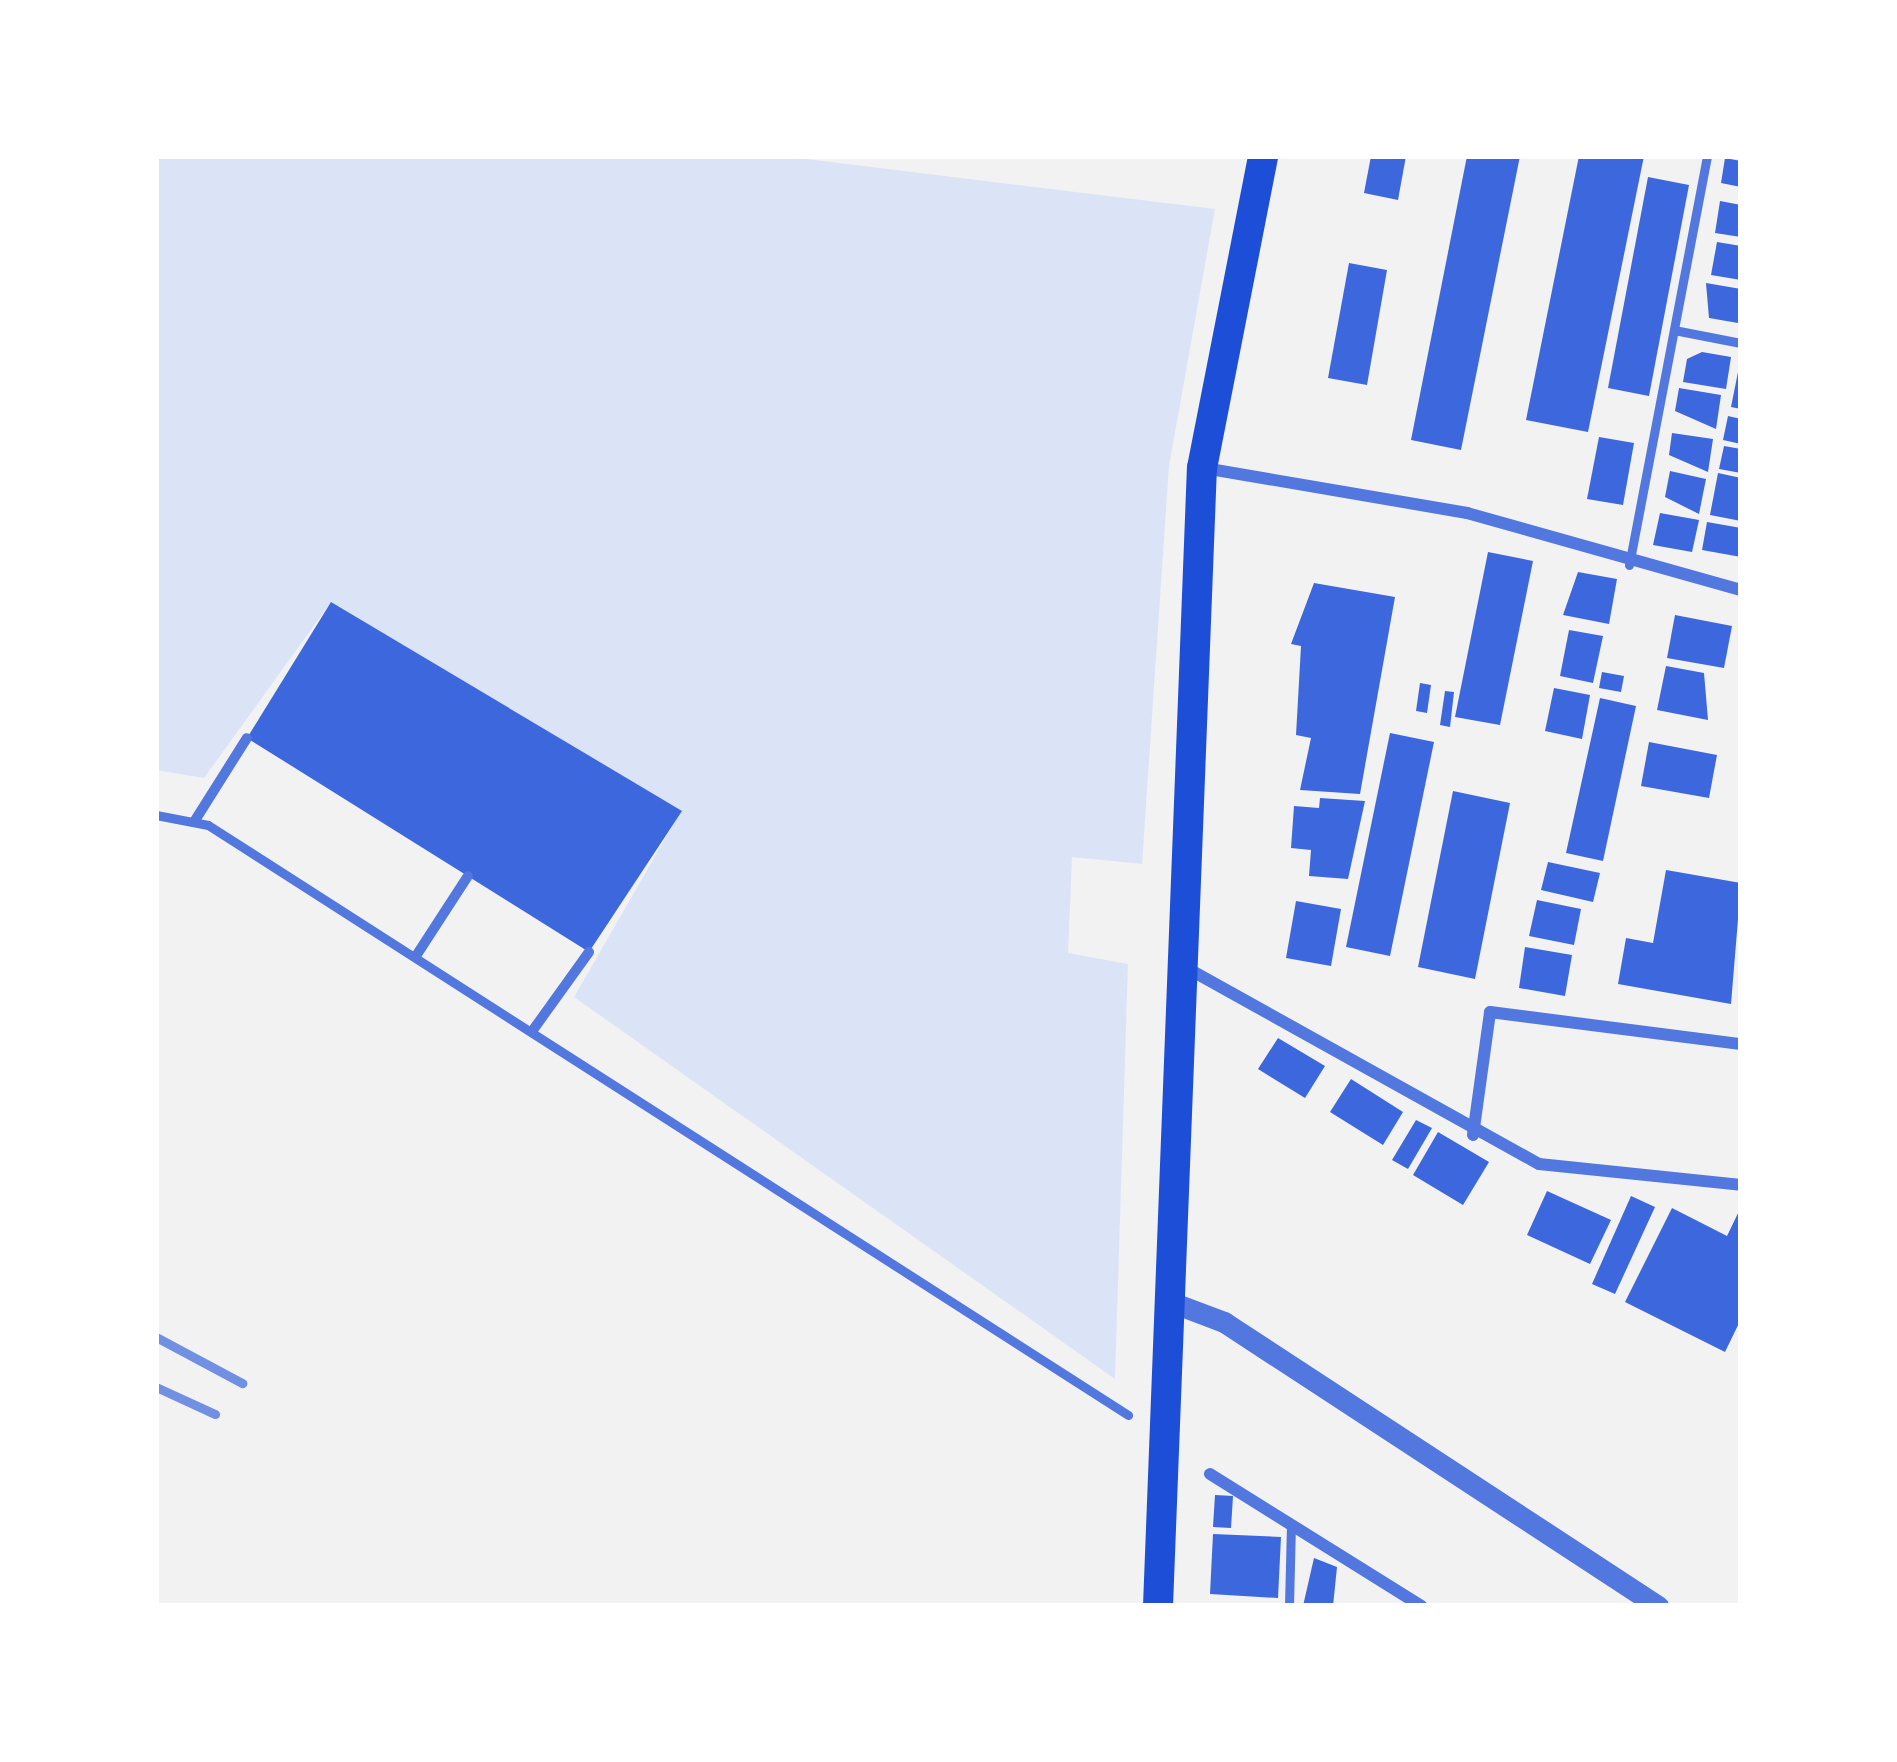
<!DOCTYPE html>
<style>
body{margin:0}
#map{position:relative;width:1897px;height:1762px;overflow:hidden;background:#f2f2f2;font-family:"Fira Sans Condensed",sans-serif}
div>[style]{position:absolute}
.green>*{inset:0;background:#dbe4f7}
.building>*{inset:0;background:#3d67dc}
.service>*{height:9px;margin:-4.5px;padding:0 4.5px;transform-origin:4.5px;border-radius:4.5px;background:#5277de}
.pedestrian>*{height:10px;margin:-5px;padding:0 5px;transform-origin:5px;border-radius:5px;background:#5277de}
.minor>*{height:12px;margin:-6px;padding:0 6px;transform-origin:6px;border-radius:6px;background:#5277de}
.tertiary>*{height:21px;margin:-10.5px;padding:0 10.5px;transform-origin:10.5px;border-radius:10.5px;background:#5277de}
.primary>*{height:30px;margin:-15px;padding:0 15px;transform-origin:15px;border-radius:15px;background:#1d4ed8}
.rail>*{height:9px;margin:-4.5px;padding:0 4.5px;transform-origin:4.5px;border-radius:4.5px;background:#7290e2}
span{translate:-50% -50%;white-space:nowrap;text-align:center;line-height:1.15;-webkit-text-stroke:9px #fff;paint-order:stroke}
.frame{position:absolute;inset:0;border:159px solid #fff;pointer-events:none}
</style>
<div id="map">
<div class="green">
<i style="clip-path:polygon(156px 156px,782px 156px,1215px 209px,1169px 466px,1142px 864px,1072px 857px,1068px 953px,1128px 964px,1115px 1379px,574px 997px,681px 811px,331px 602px,204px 778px,156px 770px)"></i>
</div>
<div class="building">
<i style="clip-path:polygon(1371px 156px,1406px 156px,1398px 200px,1364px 193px)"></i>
<i style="clip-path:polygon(1467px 156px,1520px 156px,1461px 450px,1411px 440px)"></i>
<i style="clip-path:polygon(1579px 156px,1644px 156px,1588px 432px,1526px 420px)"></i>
<i style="clip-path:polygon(1725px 158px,1741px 161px,1741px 187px,1721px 183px)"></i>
<i style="clip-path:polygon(1648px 177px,1689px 185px,1649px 396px,1608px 388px)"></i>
<i style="clip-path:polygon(1720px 201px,1741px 205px,1741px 237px,1715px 233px)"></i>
<i style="clip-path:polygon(1717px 242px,1741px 246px,1741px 280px,1711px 275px)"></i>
<i style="clip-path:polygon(1349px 263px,1387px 270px,1367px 385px,1328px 378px)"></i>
<i style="clip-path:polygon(1706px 283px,1741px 289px,1738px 323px,1709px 318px)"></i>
<i style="clip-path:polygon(1702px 352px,1731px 357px,1726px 389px,1683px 382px,1687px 359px)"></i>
<i style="clip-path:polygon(1739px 367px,1741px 368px,1741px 409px,1731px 407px)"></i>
<i style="clip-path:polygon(1679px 388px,1721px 395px,1716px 429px,1675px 411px)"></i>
<i style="clip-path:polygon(1728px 416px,1741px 419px,1741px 444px,1723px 440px)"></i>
<i style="clip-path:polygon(1672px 433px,1713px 439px,1708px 472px,1669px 455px)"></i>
<i style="clip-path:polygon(1599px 437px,1634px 443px,1623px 505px,1587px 499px)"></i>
<i style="clip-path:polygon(1724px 446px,1741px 449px,1741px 473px,1719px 469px)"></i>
<i style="clip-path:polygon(1670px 471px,1706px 479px,1699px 514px,1665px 497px)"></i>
<i style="clip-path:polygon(1718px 473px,1741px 478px,1741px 521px,1710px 515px)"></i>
<i style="clip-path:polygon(1660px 513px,1699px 520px,1692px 552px,1653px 545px)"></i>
<i style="clip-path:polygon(1707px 522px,1741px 528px,1741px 557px,1702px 550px)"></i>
<i style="clip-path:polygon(1488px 552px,1533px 561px,1500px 725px,1455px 717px)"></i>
<i style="clip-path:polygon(1578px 572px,1617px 579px,1609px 624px,1563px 615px)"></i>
<i style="clip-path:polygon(1314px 583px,1395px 597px,1360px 794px,1300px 790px,1311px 738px,1296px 735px,1301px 646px,1291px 644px)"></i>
<i style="clip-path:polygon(331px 602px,682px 811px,589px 952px,247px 738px)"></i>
<i style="clip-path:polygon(1675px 615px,1732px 626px,1724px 668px,1667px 658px)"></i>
<i style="clip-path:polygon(1569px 630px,1603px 636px,1593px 683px,1560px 676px)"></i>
<i style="clip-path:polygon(1666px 666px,1704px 673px,1708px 720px,1657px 710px)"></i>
<i style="clip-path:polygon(1602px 672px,1624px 676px,1621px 692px,1599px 688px)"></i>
<i style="clip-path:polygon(1420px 683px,1431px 685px,1427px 713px,1416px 711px)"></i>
<i style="clip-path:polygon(1554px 688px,1590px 695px,1582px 739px,1545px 731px)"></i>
<i style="clip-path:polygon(1445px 691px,1454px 692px,1450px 727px,1440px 725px)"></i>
<i style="clip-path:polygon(1600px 698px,1636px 706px,1603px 861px,1566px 853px)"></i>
<i style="clip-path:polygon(1390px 733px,1434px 742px,1390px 956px,1346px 947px)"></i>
<i style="clip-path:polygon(1649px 742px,1717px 755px,1709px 798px,1641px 786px)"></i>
<i style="clip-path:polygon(1453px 791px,1510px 803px,1475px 979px,1418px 967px)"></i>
<i style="clip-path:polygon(1320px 798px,1365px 801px,1348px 879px,1309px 876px,1311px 850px,1291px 848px,1294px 806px,1319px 808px)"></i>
<i style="clip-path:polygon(1548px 862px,1600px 873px,1593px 902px,1541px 890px)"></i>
<i style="clip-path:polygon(1666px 870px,1741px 883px,1731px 1004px,1618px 984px,1626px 938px,1653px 943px)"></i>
<i style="clip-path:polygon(1537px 900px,1581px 909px,1574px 945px,1529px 936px)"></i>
<i style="clip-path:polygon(1296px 901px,1341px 909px,1331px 966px,1286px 958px)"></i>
<i style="clip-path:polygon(1525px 947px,1572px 955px,1565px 996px,1519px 988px)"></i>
<i style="clip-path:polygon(1278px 1038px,1325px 1066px,1305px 1098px,1258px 1069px)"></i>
<i style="clip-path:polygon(1351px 1079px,1403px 1112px,1383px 1145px,1330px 1112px)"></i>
<i style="clip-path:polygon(1416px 1120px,1432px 1128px,1408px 1169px,1392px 1160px)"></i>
<i style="clip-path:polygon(1438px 1132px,1489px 1162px,1463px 1205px,1413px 1175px)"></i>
<i style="clip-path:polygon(1547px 1191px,1611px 1220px,1590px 1264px,1527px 1235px)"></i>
<i style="clip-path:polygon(1631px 1196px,1655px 1207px,1615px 1294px,1592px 1284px)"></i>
<i style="clip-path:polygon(1741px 1207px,1741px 1319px,1725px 1352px,1625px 1302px,1672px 1208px,1727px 1236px)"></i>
<i style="clip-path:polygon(1215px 1495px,1233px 1496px,1231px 1528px,1213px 1527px)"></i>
<i style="clip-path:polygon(1213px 1534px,1281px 1537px,1278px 1598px,1210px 1594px)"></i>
<i style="clip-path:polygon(1314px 1558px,1337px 1567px,1333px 1606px,1303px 1606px)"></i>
</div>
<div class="service">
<i style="left:1674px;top:330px;width:68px;rotate:11deg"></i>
<i style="left:1629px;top:565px;width:416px;rotate:-79.2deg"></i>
<i style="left:156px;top:815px;width:53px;rotate:10.9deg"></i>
<i style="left:208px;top:825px;width:1093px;rotate:32.67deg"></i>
<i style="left:1289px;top:1606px;width:82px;rotate:-88.6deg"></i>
</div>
<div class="pedestrian">
<i style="left:194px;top:822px;width:99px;rotate:-57.8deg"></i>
<i style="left:416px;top:956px;width:95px;rotate:-57deg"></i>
<i style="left:533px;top:1030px;width:96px;rotate:-54.3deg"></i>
</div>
<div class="minor">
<i style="left:1204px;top:468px;width:267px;rotate:9.7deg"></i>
<i style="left:1467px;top:513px;width:285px;rotate:15.7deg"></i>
<i style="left:1185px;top:967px;width:405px;rotate:29.1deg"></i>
<i style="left:1539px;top:1164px;width:203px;rotate:5.9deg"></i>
<i style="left:1473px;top:1135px;width:124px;rotate:-82.1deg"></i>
<i style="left:1490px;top:1012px;width:253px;rotate:7.3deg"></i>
<i style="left:1210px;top:1474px;width:249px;rotate:32deg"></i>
</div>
<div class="tertiary">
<i style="left:1171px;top:1302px;width:57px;rotate:20.7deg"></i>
<i style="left:1224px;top:1322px;width:519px;rotate:33.2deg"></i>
</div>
<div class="primary">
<i style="left:1158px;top:1606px;width:1139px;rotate:-87.79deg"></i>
<i style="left:1202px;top:468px;width:318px;rotate:-78.9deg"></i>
</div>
<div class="rail">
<i style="left:156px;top:1337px;width:98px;rotate:28.1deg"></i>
<i style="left:156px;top:1387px;width:65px;rotate:24.6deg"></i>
</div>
<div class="frame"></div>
</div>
